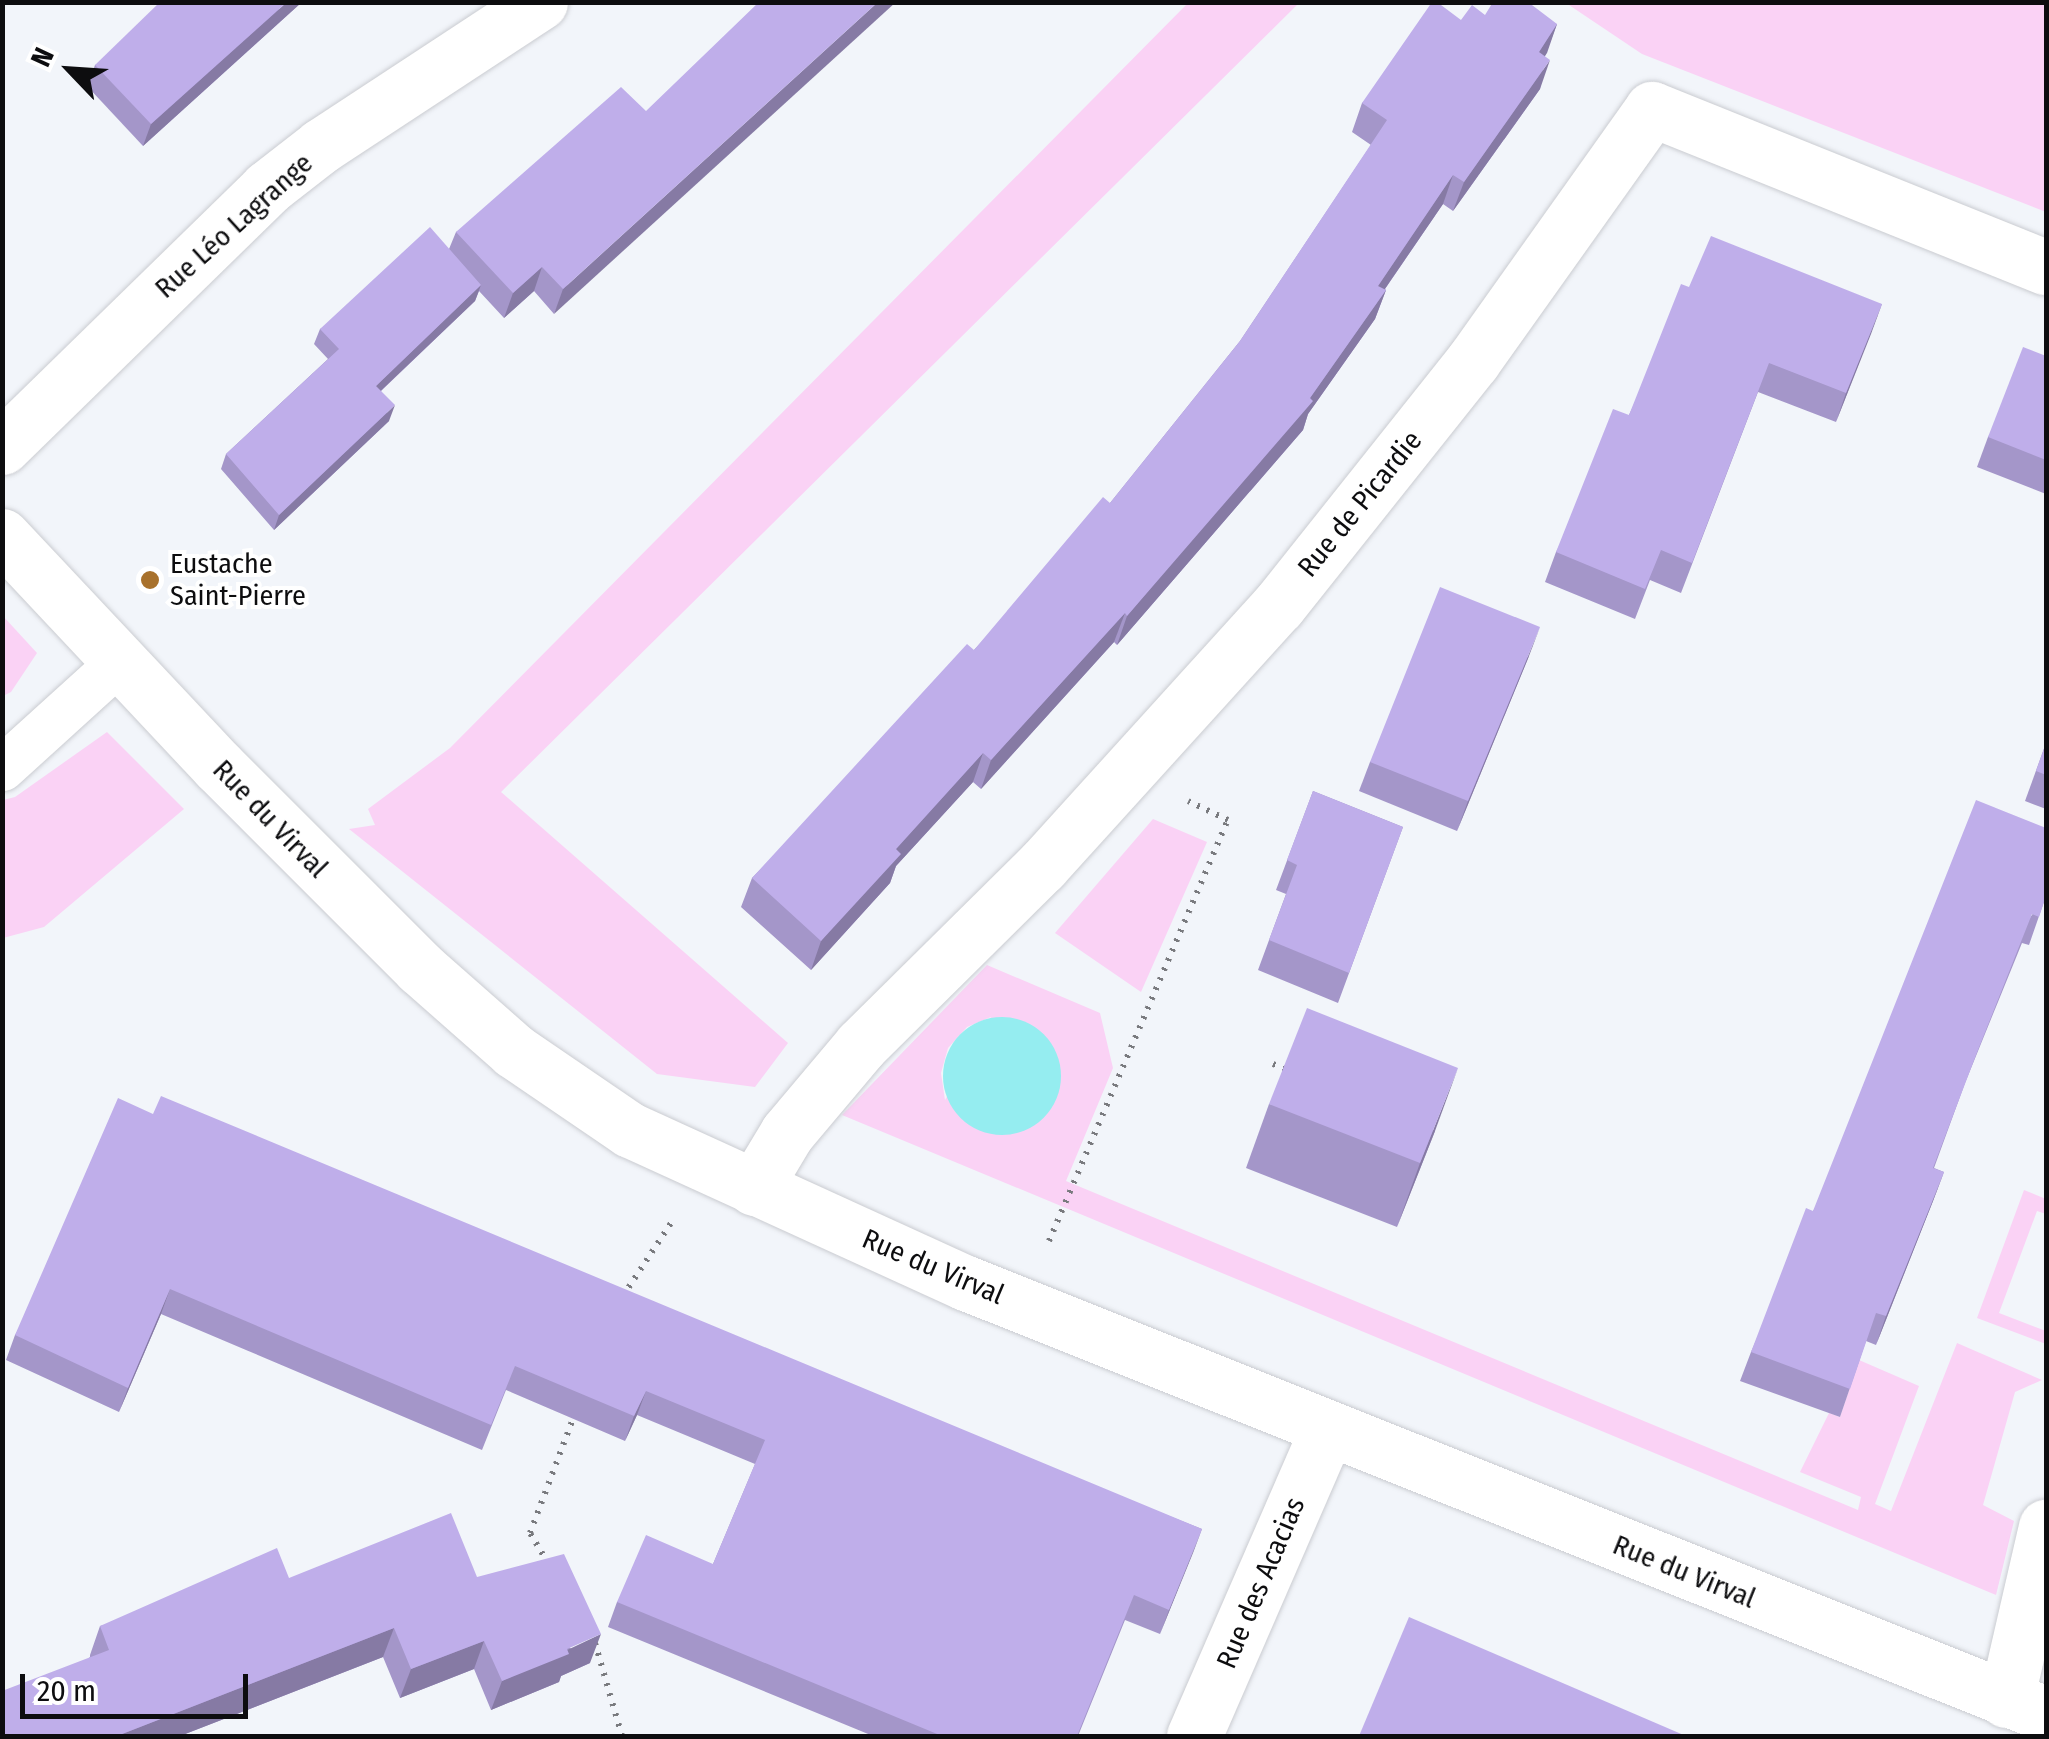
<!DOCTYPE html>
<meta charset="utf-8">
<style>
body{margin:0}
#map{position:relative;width:2049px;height:1739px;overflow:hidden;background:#f2f5fa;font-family:"Fira Sans Condensed",sans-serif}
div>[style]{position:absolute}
.green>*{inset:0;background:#fad2f5}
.water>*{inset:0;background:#95edf0}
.round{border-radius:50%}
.path>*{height:6px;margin-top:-3px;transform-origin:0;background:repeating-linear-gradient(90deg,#797a7e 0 2.5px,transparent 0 10.5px)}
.roads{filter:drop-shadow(0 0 2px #caccd1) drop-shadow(0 0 2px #caccd1)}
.service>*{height:45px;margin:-22.5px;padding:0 22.5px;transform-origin:22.5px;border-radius:22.5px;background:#fff}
.minor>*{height:55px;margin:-27.5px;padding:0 27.5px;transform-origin:27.5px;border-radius:27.5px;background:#fff}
.tertiary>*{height:55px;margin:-27.5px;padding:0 27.5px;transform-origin:27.5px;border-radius:27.5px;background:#fff}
.wall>*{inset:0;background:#a496c9}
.shaded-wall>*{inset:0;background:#867aa4}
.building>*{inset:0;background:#bfaeea}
.dots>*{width:28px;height:28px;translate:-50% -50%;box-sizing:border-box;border:5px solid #fff;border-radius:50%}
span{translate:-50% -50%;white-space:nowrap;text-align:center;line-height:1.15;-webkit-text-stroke:8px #fff;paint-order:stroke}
.street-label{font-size:28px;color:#0d0d0f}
.poi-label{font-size:28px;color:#0d0d0f}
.left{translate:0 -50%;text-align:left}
.frame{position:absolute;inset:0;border:5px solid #0d0d0f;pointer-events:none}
.north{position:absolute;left:20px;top:20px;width:100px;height:100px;-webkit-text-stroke:8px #fff;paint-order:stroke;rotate:295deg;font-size:28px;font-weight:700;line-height:40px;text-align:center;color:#0d0d0f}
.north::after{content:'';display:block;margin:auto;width:35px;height:45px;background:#0d0d0f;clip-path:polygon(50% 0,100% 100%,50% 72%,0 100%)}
.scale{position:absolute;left:20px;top:1674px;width:228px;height:45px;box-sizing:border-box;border:5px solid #0d0d0f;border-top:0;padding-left:12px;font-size:30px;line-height:35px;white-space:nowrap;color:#0d0d0f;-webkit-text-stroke:8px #fff;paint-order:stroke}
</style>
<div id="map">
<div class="green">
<i style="clip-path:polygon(1188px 3px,1299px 3px,501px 792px,788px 1043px,755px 1087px,657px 1074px,349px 829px,375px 825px,368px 809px,450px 748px)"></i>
<i style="clip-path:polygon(1566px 3px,2046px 3px,2046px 212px,1642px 54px)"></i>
<i style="clip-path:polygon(3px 616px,37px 653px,11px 692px,3px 696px)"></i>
<i style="clip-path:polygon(107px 732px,184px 809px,44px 927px,3px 938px,3px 800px,15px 797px)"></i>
<i style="clip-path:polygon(1153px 819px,1207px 842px,1141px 992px,1055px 933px)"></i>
<i style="clip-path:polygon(evenodd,987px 965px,1100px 1013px,1113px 1068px,1066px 1181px,1858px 1510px,1861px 1497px,1800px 1472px,1829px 1413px,1840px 1417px,1859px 1360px,1919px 1386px,1875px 1504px,1891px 1511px,1957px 1343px,2042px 1380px,2015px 1392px,1983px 1505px,2014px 1521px,1996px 1595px,842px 1115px,987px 965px,991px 1017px,945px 1100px,941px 1073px,948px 1048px,967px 1027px,991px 1017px)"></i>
<i style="clip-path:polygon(2024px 1190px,2046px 1199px,2046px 1214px,2037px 1211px,1999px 1313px,2046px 1331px,2046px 1344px,1977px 1318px)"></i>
</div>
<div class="water">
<i class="round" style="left:943px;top:1017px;width:118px;height:118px"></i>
</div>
<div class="path">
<i style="left:1273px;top:1064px;width:18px;rotate:22deg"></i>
<i style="left:1049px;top:1241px;width:457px;rotate:-67deg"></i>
<i style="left:1228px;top:820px;width:44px;rotate:-154.6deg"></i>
<i style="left:623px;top:1296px;width:87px;rotate:-56.7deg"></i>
<i style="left:548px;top:1563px;width:35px;rotate:-121deg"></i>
<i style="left:530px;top:1533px;width:128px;rotate:-69.4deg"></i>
<i style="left:595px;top:1643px;width:97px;rotate:73.8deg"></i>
</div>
<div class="roads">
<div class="service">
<i style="left:2px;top:768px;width:159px;rotate:-42.2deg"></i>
</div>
<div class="minor">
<i style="left:2px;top:447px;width:371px;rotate:-44.3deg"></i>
<i style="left:267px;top:188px;width:68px;rotate:-37.9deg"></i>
<i style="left:321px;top:146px;width:262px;rotate:-33.3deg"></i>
<i style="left:754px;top:1188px;width:64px;rotate:-59deg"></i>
<i style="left:787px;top:1133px;width:115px;rotate:-49.9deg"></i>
<i style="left:861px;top:1045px;width:255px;rotate:-44.7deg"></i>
<i style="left:1042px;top:866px;width:351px;rotate:-47.8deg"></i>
<i style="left:1278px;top:606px;width:313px;rotate:-51.5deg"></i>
<i style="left:1473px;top:361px;width:309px;rotate:-54.6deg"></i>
<i style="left:1652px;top:109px;width:424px;rotate:21.9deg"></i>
<i style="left:2006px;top:1700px;width:178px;rotate:-77deg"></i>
<i style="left:1194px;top:1736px;width:334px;rotate:-66.5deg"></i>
</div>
<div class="tertiary">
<i style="left:2px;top:536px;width:317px;rotate:46.8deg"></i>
<i style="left:219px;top:767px;width:284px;rotate:45deg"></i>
<i style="left:420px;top:968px;width:125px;rotate:41.4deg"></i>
<i style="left:514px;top:1051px;width:140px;rotate:34.3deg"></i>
<i style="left:630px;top:1130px;width:369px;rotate:24.5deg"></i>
<i style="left:966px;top:1283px;width:1163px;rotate:21.76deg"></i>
</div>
</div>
<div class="wall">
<i style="clip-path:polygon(302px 2px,143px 146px,87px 86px,95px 65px)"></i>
<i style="clip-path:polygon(1485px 15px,1557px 24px,1545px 56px,1540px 89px,1453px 211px,1443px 204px,1385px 289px,1386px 290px,1375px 319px,1308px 414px,1303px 430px,1117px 645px,1114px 642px,981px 789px,973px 782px,896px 866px,890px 883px,811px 970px,741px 907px,752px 878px,974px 650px,1110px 503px,1240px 341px,1371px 145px,1352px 132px,1362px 103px,1461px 20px)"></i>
<i style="clip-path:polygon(646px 111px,554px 314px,534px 291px,504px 318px,479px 291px,475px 301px,381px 391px,389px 421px,274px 530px,221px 469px,226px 454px,328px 359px,314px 344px,320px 329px,449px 249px,456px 232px)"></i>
<i style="clip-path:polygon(1689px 287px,1882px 304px,1836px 422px,1758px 392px,1681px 593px,1650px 580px,1635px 619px,1545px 582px,1556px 552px,1629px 415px)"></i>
<i style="clip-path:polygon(2046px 356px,2046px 494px,1977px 467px,1988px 437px)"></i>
<i style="clip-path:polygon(1529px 656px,1457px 831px,1359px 791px,1370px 762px)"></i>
<i style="clip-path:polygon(2046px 743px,2046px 809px,2025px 801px)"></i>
<i style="clip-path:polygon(1313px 791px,1403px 827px,1338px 1003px,1258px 970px,1286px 894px,1276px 890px)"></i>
<i style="clip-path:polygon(2046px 896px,2029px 945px,2022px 943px,1965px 1083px,1934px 1168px,1944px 1172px,1933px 1201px,1876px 1345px,1866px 1341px,1840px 1417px,1740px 1381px,1751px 1352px,1813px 1211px)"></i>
<i style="clip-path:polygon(1269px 1104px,1435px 1131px,1397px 1227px,1246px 1168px)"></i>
<i style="clip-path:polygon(153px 1114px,1202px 1529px,1160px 1634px,1125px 1620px,1078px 1736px,873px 1736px,608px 1627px,617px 1602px,713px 1564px,755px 1464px,637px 1415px,625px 1441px,506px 1390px,482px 1450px,161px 1314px,119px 1412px,6px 1360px,15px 1335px)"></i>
<i style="clip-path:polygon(477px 1577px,590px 1663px,561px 1676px,559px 1682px,491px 1710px,474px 1669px,400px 1698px,383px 1657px,180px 1736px,2px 1736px,90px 1657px,90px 1655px,100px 1626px,289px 1578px)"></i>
</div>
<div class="shaded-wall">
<i style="clip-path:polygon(287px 2px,302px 2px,143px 146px,151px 124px)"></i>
<i style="clip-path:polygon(878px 2px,896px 2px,554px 314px,563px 289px)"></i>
<i style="clip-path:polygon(1557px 24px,1547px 53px,1528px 81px,1539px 52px)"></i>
<i style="clip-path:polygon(1550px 60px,1540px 89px,1453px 211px,1464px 182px)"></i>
<i style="clip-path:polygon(1453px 175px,1443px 204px,1367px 315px,1378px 286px)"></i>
<i style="clip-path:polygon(542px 267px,534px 291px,504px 318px,513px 293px)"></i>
<i style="clip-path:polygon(481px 285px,475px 301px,370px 401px,376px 386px)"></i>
<i style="clip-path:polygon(1386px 290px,1375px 319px,1308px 414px,1303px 430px,1117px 645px,1127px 616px,1310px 398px)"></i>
<i style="clip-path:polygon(1882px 304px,1871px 334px,1836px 422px,1846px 393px)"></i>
<i style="clip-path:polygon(395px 405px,389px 421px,274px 530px,279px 515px)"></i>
<i style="clip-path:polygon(1125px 613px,1114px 642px,981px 789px,991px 760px)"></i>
<i style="clip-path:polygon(1540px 627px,1529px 656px,1457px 831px,1468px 801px)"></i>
<i style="clip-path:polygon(983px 753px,973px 782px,896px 866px,890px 883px,811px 970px,821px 941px,896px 849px)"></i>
<i style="clip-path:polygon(1458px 1068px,1435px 1131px,1397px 1227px,1420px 1163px)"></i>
<i style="clip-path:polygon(1944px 1172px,1933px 1201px,1876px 1345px,1886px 1316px)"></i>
<i style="clip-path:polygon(170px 1289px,161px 1314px,119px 1412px,128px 1388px)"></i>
<i style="clip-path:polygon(646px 1391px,637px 1415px,625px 1441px,634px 1416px)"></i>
<i style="clip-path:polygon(1202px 1529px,1193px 1553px,1160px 1634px,1169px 1610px)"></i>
<i style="clip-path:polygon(394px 1628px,383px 1657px,180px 1736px,117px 1736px)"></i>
<i style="clip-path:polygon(601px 1634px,590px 1663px,561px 1676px,559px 1682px,491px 1710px,502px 1681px)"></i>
<i style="clip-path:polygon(484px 1641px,474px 1669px,400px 1698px,411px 1669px)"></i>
</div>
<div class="building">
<i style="clip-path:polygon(160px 2px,287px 2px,151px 124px,95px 65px)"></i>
<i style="clip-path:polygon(759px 2px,878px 2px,563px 289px,542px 267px,513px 293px,456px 232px,621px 87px,646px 111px)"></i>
<i style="clip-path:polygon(1432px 2px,1437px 2px,1461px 20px,1472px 5px,1485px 15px,1493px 2px,1528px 2px,1557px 24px,1539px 52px,1550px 60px,1464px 182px,1453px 175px,1378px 286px,1386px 290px,1310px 398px,1313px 401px,1127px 616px,1125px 613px,991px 760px,983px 753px,896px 849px,901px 854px,821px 941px,752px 878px,967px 644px,974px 650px,1103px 497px,1110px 503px,1240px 341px,1387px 120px,1362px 103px)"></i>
<i style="clip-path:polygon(430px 227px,481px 285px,376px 386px,395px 405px,279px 515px,226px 454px,339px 349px,320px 329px)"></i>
<i style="clip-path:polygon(1711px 236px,1882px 304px,1846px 393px,1769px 363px,1692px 563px,1661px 550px,1645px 589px,1556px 552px,1613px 409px,1629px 415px,1681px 284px,1689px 287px)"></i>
<i style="clip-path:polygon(2023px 347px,2046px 356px,2046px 460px,1988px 437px)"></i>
<i style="clip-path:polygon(1440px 587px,1540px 627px,1468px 801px,1370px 762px)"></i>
<i style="clip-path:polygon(2046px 743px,2046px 775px,2036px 771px)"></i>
<i style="clip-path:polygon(1313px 791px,1403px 827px,1349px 973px,1269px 940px,1297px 865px,1287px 860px)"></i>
<i style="clip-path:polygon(1976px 800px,2046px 828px,2046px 896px,2039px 917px,2032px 914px,1976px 1055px,1933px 1168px,1944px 1172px,1886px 1316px,1876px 1313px,1850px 1389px,1751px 1352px,1806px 1208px,1813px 1211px)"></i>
<i style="clip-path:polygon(1307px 1008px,1458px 1068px,1420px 1163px,1269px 1104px)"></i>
<i style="clip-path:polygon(161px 1096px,1202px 1529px,1169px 1610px,1134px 1595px,1077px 1736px,942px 1736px,617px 1602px,646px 1535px,713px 1564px,765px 1440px,646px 1391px,634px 1416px,515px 1366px,491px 1425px,170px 1289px,128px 1388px,15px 1335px,118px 1098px,153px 1114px)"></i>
<i style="clip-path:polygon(451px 1513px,477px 1577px,564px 1554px,601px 1634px,567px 1649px,569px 1654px,502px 1681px,484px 1641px,411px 1669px,394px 1628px,117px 1736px,2px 1736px,2px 1691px,109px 1650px,100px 1626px,277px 1548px,289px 1578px)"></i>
<i style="clip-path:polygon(1409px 1617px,1686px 1736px,1359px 1736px)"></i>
</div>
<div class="dots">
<i style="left:150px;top:580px;background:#a8712c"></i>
</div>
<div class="street-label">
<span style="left:234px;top:226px;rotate:-42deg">Rue Léo Lagrange</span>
<span style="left:1360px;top:504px;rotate:-51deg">Rue de Picardie</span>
<span style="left:270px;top:819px;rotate:46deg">Rue du Virval</span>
<span style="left:933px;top:1267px;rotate:23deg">Rue du Virval</span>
<span style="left:1684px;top:1572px;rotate:22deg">Rue du Virval</span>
<span style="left:1261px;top:1583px;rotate:-67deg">Rue des Acacias</span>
</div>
<div class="poi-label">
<span class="left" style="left:170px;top:580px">Eustache<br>Saint-Pierre</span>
</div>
<div class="frame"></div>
<div class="north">N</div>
<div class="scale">20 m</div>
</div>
